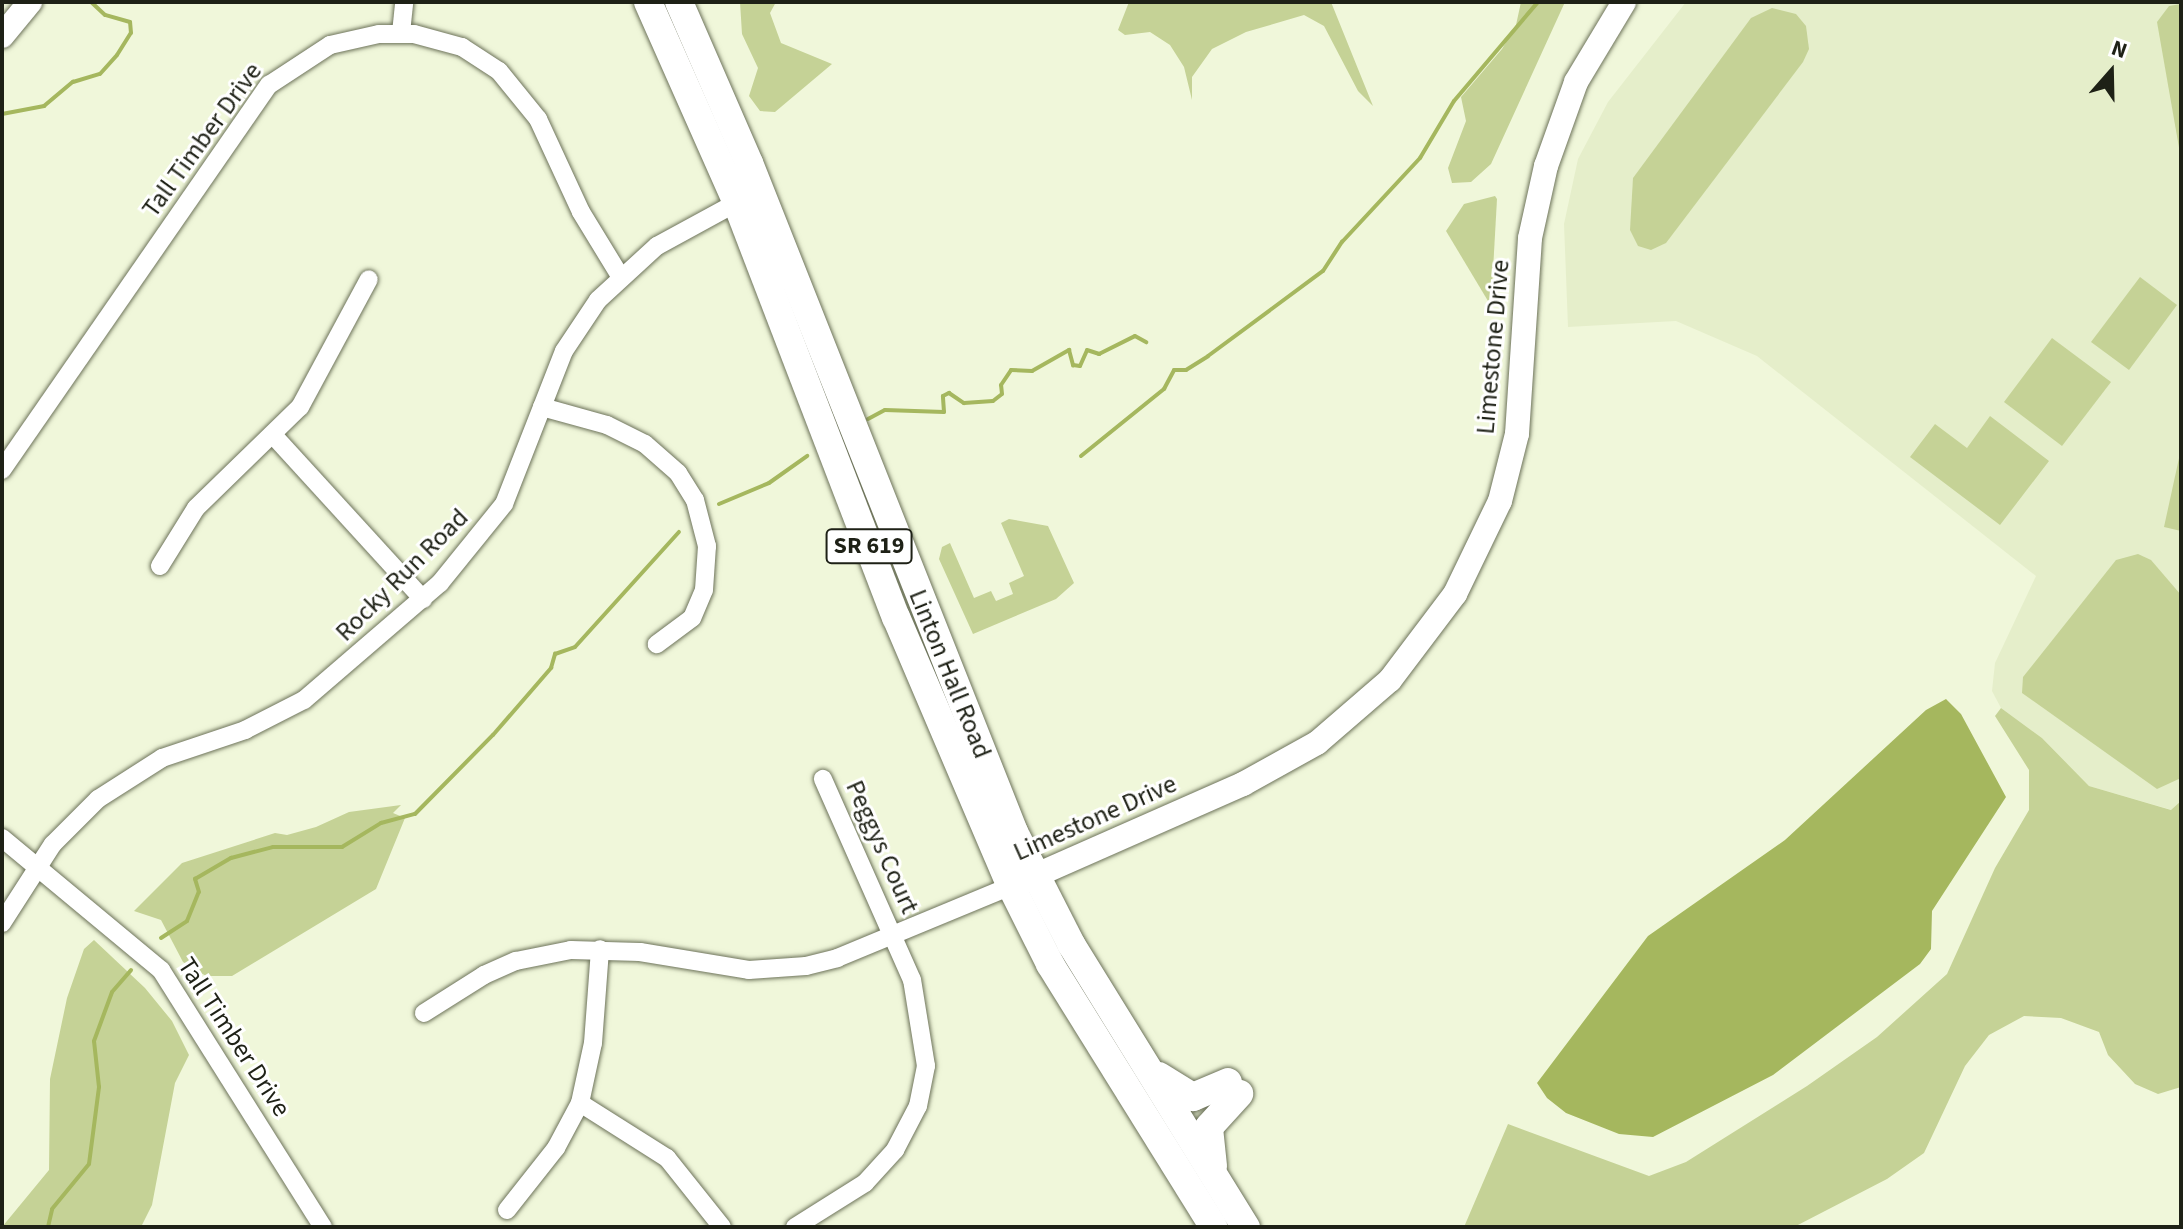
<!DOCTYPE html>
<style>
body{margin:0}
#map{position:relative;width:2183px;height:1229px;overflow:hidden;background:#f0f7da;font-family:"Source Sans 3",sans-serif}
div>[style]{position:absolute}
.built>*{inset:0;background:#e5eeca}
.green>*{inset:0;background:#c5d296}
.water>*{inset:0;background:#a5b75e}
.stream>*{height:4px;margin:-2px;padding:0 2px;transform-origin:2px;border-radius:2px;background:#a5b75e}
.roads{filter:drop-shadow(0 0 2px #6d735a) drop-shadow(0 0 2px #6d735a)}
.street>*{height:18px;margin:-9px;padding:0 9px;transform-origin:9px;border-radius:9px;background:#fff}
.secondary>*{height:24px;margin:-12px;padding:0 12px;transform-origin:12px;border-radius:12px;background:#fff}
.primary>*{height:28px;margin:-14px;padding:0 14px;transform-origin:14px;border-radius:14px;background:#fff}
span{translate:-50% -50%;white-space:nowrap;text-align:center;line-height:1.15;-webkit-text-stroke:6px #fff;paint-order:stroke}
.shield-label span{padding:2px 6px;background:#fff;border:2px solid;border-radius:6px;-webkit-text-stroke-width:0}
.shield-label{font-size:24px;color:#1e2116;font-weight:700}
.street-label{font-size:26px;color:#1e2116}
.frame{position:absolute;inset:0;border:4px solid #1e2116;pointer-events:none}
.north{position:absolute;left:2071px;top:32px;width:80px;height:80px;-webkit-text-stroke:6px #fff;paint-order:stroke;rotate:20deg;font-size:22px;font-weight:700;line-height:32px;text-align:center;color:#1e2116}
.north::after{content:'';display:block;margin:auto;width:28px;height:36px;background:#1e2116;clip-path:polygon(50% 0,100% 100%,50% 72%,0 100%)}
</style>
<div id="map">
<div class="built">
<i style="clip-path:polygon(1686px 2px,2181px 2px,2181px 801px,2172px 810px,2089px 786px,2042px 738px,2001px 708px,1992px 691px,1995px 663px,2036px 576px,1757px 356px,1676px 321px,1568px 327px,1564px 224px,1578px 159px,1608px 102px)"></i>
</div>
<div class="green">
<i style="clip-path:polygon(740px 2px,776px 2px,770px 13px,781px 43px,832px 64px,775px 112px,760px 111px,749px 96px,758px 68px,742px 34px)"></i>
<i style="clip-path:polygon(1129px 2px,1331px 2px,1373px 106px,1358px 91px,1324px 26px,1304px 15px,1246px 32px,1212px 49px,1192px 77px,1192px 100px,1184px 67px,1170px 45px,1150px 32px,1125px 35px,1118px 30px)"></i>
<i style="clip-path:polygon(1521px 2px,1565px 2px,1491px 164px,1471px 182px,1452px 183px,1448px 168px,1466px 121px,1461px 97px,1502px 49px,1516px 25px)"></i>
<i style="clip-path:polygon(2181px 4px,2181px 159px,2157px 22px,2169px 6px)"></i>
<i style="clip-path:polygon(1772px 8px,1796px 14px,1806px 26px,1809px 49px,1803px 62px,1666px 243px,1651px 250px,1638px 246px,1630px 230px,1633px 178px,1751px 18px)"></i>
<i style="clip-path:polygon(1495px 196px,1497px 199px,1491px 306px,1446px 231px,1464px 204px)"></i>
<i style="clip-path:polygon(2140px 277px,2177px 305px,2129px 370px,2091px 342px)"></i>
<i style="clip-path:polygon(2052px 338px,2111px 382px,2062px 446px,2004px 402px)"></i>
<i style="clip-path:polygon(1990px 416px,2049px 461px,2000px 525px,1910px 457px,1935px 424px,1967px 448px)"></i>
<i style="clip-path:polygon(2181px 449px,2181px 531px,2164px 527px)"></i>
<i style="clip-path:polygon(1009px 519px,1048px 526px,1074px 583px,1056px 599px,973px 634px,939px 559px,942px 547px,950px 543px,974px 598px,991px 591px,996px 601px,1013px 594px,1009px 583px,1024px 576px,1001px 523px)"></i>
<i style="clip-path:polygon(2138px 554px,2151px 560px,2181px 595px,2181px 778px,2157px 789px,2022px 693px,2023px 677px,2116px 560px)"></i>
<i style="clip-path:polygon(2001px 708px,2042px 738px,2089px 786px,2171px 810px,2181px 801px,2181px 1087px,2158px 1094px,2135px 1084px,2108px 1055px,2099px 1032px,2061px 1018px,2024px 1016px,1989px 1035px,1965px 1066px,1924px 1153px,1887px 1179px,1794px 1227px,1464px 1227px,1508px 1124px,1649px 1176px,1686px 1162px,1807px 1086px,1877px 1037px,1947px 974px,1995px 868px,2029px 810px,2029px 770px,1995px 716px)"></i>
<i style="clip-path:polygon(401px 805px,393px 813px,405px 818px,376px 889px,232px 976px,206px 976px,183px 962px,161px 920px,134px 911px,182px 863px,275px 833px,287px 835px,316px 827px,349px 812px)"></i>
<i style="clip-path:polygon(94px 940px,145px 988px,172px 1021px,189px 1055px,175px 1083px,152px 1205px,141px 1227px,2px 1227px,49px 1170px,50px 1079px,67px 998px,84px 949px)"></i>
</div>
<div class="water">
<i style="clip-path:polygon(1946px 699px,1961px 714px,2006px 797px,1932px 911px,1931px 949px,1920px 964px,1773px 1075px,1653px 1137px,1619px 1134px,1566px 1113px,1547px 1098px,1537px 1083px,1648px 936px,1785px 840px,1926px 710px)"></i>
</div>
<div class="stream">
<i style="left:2px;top:114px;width:43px;rotate:-10.8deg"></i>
<i style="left:44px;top:106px;width:38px;rotate:-40deg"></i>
<i style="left:73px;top:82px;width:28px;rotate:-17deg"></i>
<i style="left:100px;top:74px;width:25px;rotate:-48deg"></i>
<i style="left:117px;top:55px;width:26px;rotate:-58deg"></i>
<i style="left:131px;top:33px;width:11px;rotate:-95deg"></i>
<i style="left:130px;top:22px;width:26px;rotate:-164deg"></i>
<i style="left:105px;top:15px;width:19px;rotate:-137deg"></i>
<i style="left:868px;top:419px;width:19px;rotate:-28deg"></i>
<i style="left:885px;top:410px;width:59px;rotate:1.9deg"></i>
<i style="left:944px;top:412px;width:16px;rotate:-94deg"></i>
<i style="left:943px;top:396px;width:7px;rotate:-27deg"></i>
<i style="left:949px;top:393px;width:18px;rotate:34deg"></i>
<i style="left:964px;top:403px;width:29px;rotate:-4deg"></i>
<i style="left:993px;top:401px;width:11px;rotate:-38deg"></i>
<i style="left:1002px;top:394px;width:9px;rotate:-96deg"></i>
<i style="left:1001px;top:385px;width:18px;rotate:-56deg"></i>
<i style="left:1011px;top:370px;width:21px;rotate:3deg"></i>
<i style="left:1032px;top:371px;width:43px;rotate:-29.6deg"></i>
<i style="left:1069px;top:350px;width:16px;rotate:75deg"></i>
<i style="left:1073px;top:365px;width:7px;rotate:8deg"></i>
<i style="left:1080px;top:366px;width:17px;rotate:-66deg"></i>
<i style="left:1087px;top:350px;width:13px;rotate:18deg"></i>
<i style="left:1099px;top:354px;width:40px;rotate:-26.6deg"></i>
<i style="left:1135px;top:336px;width:13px;rotate:29deg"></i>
<i style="left:1081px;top:456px;width:107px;rotate:-38.9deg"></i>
<i style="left:1164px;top:389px;width:21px;rotate:-62deg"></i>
<i style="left:1174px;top:370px;width:12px"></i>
<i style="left:1186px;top:370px;width:26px;rotate:-32deg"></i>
<i style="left:1208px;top:356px;width:143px;rotate:-36.5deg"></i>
<i style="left:1323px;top:271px;width:35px;rotate:-57deg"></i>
<i style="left:1342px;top:242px;width:115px;rotate:-47.1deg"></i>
<i style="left:1420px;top:158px;width:66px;rotate:-59.2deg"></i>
<i style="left:1454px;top:101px;width:130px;rotate:-49.7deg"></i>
<i style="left:719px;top:504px;width:54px;rotate:-22.8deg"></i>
<i style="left:769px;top:483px;width:47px;rotate:-35.4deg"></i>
<i style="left:161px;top:938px;width:31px;rotate:-33deg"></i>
<i style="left:187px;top:921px;width:31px;rotate:-68deg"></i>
<i style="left:199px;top:892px;width:14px;rotate:-107deg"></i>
<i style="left:195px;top:879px;width:42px;rotate:-30.3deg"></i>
<i style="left:231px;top:858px;width:43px;rotate:-14.7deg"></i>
<i style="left:273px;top:847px;width:69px"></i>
<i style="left:342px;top:847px;width:46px;rotate:-31.6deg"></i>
<i style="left:381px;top:823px;width:35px;rotate:-15deg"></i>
<i style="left:415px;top:814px;width:111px;rotate:-45.4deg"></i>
<i style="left:493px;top:735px;width:89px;rotate:-49.1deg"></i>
<i style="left:551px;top:668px;width:15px;rotate:-74deg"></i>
<i style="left:555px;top:654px;width:21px;rotate:-19deg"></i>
<i style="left:575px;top:647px;width:155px;rotate:-47.9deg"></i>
<i style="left:48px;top:1227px;width:18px;rotate:-77deg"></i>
<i style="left:52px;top:1209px;width:58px;rotate:-50.6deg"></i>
<i style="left:89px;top:1164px;width:78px;rotate:-82.6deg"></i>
<i style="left:99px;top:1087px;width:46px;rotate:-96.2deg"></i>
<i style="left:94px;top:1041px;width:52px;rotate:-69.8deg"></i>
<i style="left:112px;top:992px;width:29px;rotate:-49deg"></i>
</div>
<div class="roads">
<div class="street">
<i style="left:401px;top:33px;width:31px;rotate:-84deg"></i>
<i style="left:542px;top:407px;width:67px;rotate:15.5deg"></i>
<i style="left:607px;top:425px;width:42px;rotate:26.6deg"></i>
<i style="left:645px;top:444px;width:44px;rotate:41.3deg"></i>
<i style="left:678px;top:473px;width:32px;rotate:58deg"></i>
<i style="left:695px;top:500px;width:48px;rotate:75.4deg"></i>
<i style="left:707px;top:546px;width:44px;rotate:93.9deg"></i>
<i style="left:704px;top:590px;width:30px;rotate:113deg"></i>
<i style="left:692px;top:618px;width:44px;rotate:143.4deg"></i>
<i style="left:274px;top:436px;width:221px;rotate:47.6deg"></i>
<i style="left:2px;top:470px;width:469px;rotate:-55.3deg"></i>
<i style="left:269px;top:85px;width:73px;rotate:-33.3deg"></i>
<i style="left:330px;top:45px;width:50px;rotate:-12.7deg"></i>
<i style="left:379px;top:34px;width:35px"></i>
<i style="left:414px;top:34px;width:50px;rotate:15.2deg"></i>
<i style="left:462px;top:47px;width:44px;rotate:33deg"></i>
<i style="left:499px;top:71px;width:62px;rotate:50.9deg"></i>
<i style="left:538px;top:119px;width:102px;rotate:65.2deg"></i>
<i style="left:581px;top:212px;width:75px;rotate:58.6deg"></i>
<i style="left:160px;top:566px;width:68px;rotate:-58.2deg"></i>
<i style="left:196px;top:508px;width:145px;rotate:-44.2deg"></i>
<i style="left:300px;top:407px;width:145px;rotate:-61.7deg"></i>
<i style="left:2px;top:838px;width:207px;rotate:39.7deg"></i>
<i style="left:161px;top:970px;width:304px;rotate:57.8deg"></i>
<i style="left:2px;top:923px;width:94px;rotate:-57.2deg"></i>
<i style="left:53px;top:844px;width:64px;rotate:-45deg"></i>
<i style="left:98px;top:799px;width:76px;rotate:-32.6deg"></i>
<i style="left:162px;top:758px;width:88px;rotate:-18.6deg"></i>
<i style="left:245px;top:730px;width:66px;rotate:-27deg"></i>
<i style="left:304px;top:700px;width:179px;rotate:-40.7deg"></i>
<i style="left:440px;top:583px;width:102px;rotate:-51deg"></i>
<i style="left:504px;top:504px;width:164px;rotate:-68.6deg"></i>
<i style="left:564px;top:351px;width:61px;rotate:-56.3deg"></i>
<i style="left:598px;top:300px;width:80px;rotate:-42.5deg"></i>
<i style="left:657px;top:246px;width:100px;rotate:-28.6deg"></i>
<i style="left:424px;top:1013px;width:71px;rotate:-32.3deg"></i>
<i style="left:484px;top:975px;width:35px;rotate:-24deg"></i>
<i style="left:516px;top:961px;width:56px;rotate:-11.3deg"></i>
<i style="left:571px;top:950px;width:69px;rotate:1.7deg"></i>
<i style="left:640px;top:952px;width:110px;rotate:9.4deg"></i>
<i style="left:749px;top:970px;width:57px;rotate:-4deg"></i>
<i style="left:806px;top:966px;width:32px;rotate:-14deg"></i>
<i style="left:837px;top:958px;width:188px;rotate:-22.5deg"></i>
<i style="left:580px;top:1103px;width:103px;rotate:32.3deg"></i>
<i style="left:667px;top:1158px;width:88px;rotate:51.4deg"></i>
<i style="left:507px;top:1210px;width:79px;rotate:-51.7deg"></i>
<i style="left:556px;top:1148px;width:51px;rotate:-61.9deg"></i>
<i style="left:580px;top:1103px;width:61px;rotate:-77.8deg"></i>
<i style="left:593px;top:1043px;width:94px;rotate:-85.7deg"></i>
<i style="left:795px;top:1227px;width:83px;rotate:-32.2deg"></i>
<i style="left:865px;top:1183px;width:45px;rotate:-47.7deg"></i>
<i style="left:895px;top:1150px;width:50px;rotate:-62.4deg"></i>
<i style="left:918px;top:1106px;width:41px;rotate:-78.7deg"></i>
<i style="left:926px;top:1066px;width:87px;rotate:-99.2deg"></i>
<i style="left:912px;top:980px;width:220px;rotate:-113.9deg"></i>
</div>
<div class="secondary">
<i style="left:2px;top:36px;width:44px;rotate:-50.5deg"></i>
<i style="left:1021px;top:882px;width:243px;rotate:-23.8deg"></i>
<i style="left:1243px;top:784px;width:85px;rotate:-29deg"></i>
<i style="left:1317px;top:743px;width:96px;rotate:-40.8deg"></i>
<i style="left:1390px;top:680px;width:108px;rotate:-52.9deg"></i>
<i style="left:1455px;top:594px;width:103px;rotate:-64.2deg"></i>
<i style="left:1500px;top:501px;width:69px;rotate:-75.8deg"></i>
<i style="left:1517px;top:434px;width:196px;rotate:-86.2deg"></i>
<i style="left:1530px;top:238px;width:74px;rotate:-77.5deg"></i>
<i style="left:1546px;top:166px;width:89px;rotate:-70.3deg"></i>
<i style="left:1576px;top:82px;width:93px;rotate:-59deg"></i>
</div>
<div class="primary">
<i style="left:648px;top:2px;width:218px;rotate:66.1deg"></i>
<i style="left:736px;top:201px;width:446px;rotate:69deg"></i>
<i style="left:896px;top:617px;width:293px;rotate:66.9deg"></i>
<i style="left:1011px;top:886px;width:87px;rotate:63.4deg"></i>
<i style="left:1050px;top:964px;width:310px;rotate:58.1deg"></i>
<i style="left:679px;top:2px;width:176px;rotate:66.5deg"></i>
<i style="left:749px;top:163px;width:720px;rotate:68.39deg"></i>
<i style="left:1014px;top:832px;width:126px;rotate:63deg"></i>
<i style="left:1071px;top:944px;width:333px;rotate:58.3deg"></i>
<i style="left:1159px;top:1076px;width:40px;rotate:32deg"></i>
<i style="left:1193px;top:1097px;width:38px;rotate:-23deg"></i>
<i style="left:1213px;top:1166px;width:39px;rotate:-96deg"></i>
<i style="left:1209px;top:1127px;width:45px;rotate:-47.7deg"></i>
</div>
</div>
<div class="shield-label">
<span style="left:869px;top:546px">SR 619</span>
</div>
<div class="street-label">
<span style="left:202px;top:140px;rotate:-54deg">Tall Timber Drive</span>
<span style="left:1493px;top:347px;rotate:-85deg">Limestone Drive</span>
<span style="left:402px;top:575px;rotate:-45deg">Rocky Run Road</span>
<span style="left:950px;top:674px;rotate:68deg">Linton Hall Road</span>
<span style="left:1095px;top:818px;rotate:-24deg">Limestone Drive</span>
<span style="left:882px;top:847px;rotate:66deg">Peggys Court</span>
<span style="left:234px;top:1037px;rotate:57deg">Tall Timber Drive</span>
</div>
<div class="frame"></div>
<div class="north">N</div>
</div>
